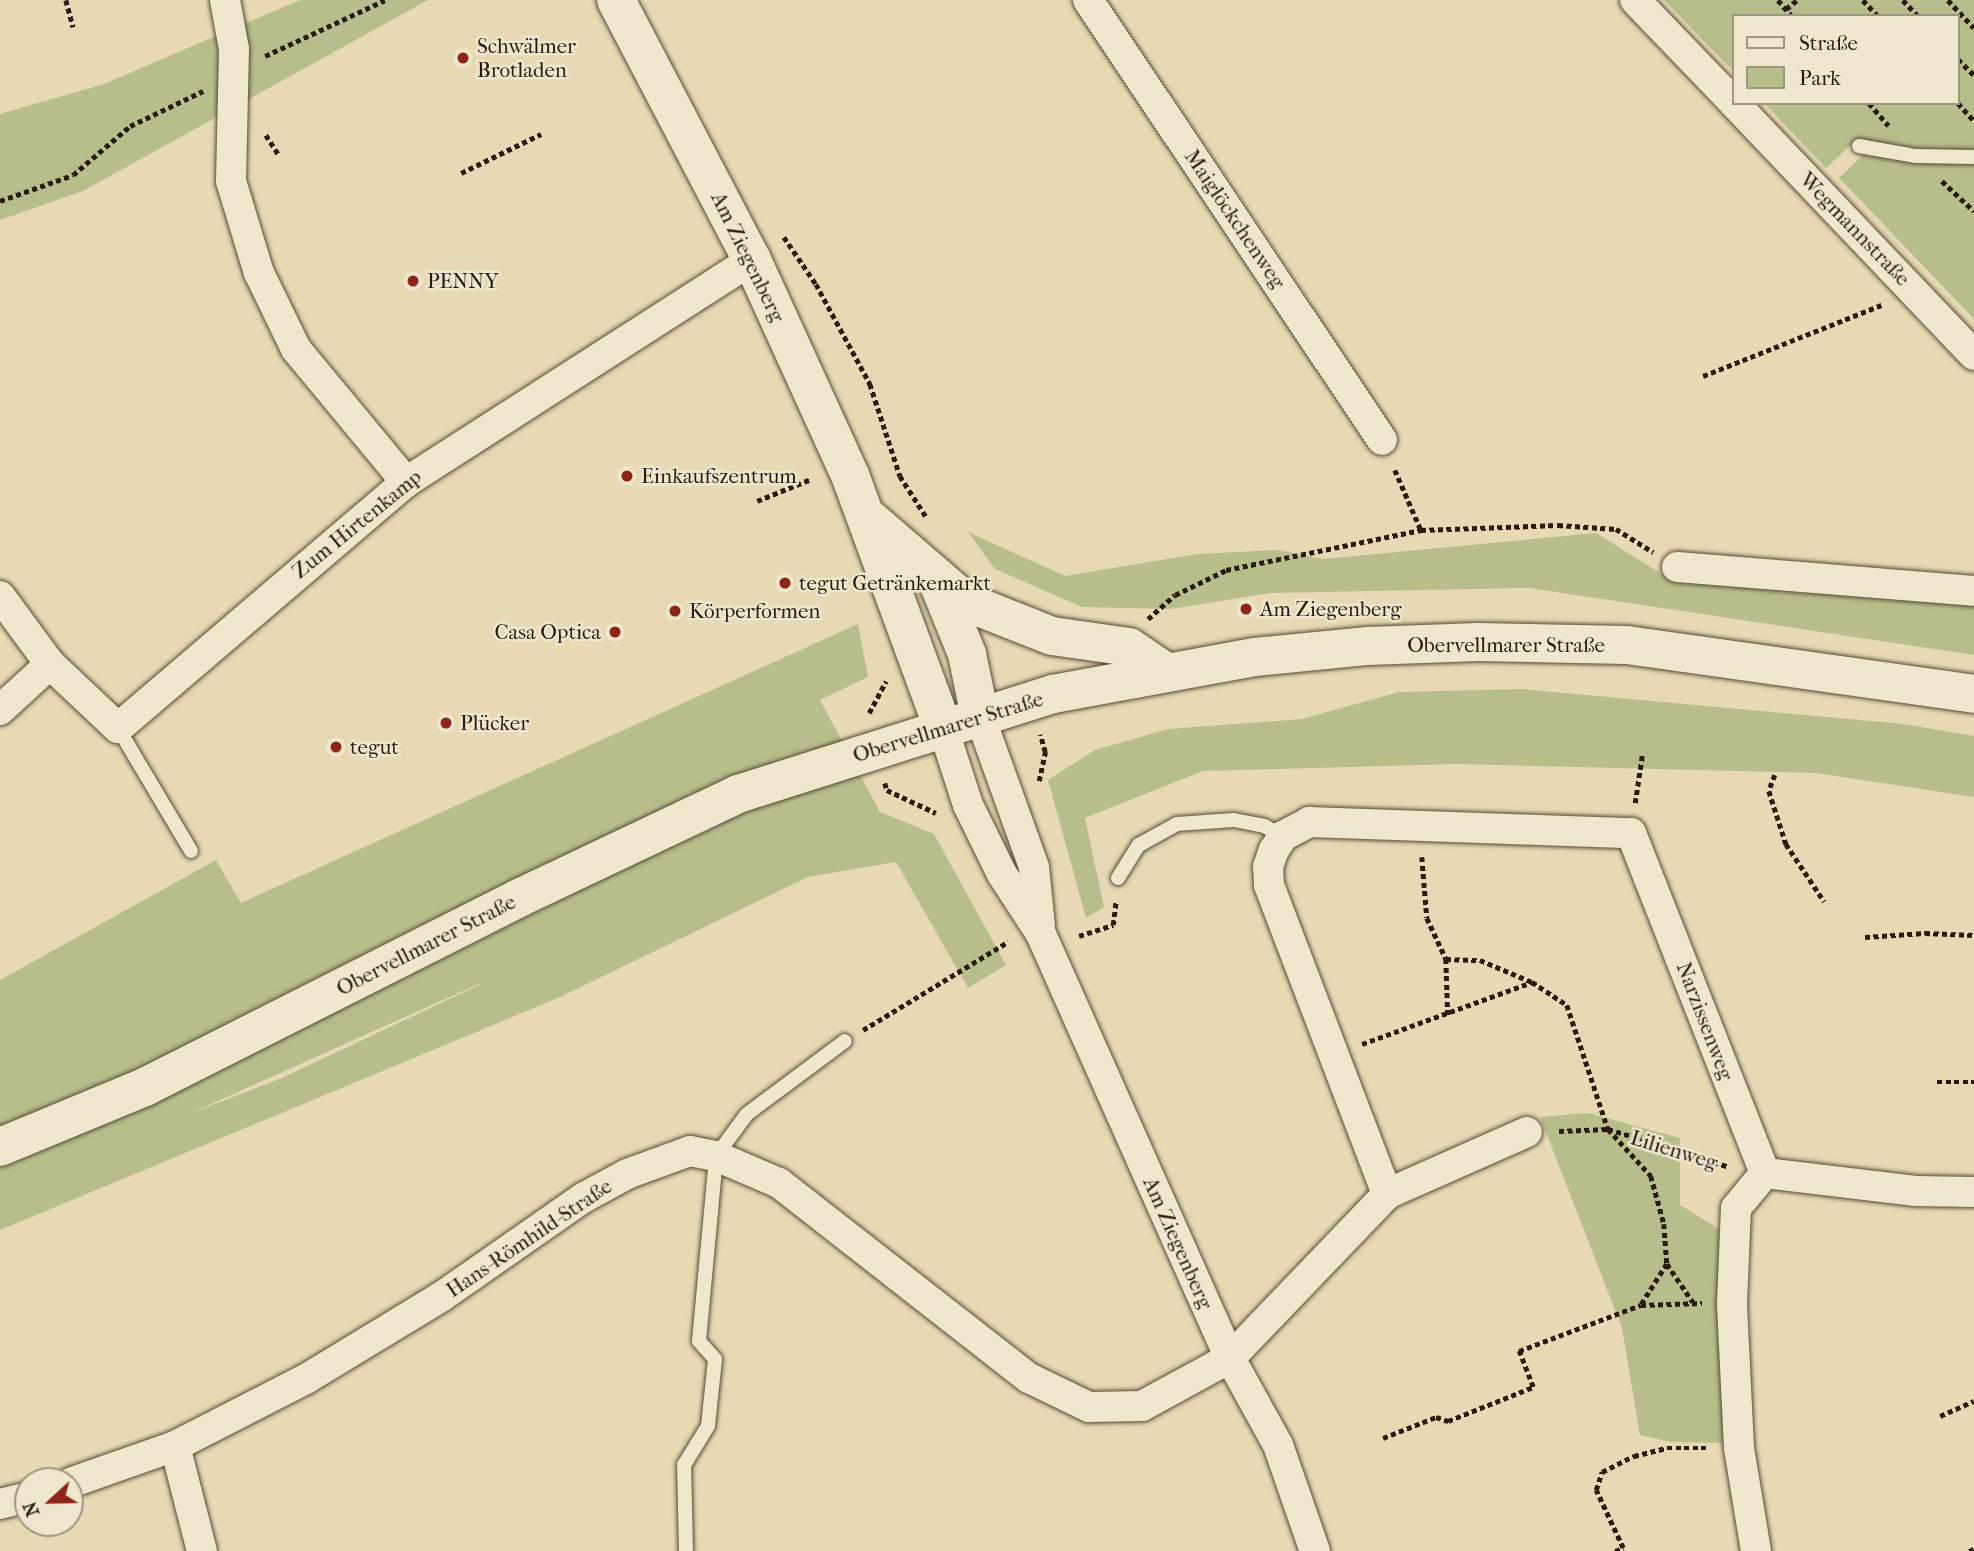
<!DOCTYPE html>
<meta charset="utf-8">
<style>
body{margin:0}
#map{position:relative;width:1974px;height:1551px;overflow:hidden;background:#e6d9b4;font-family:"IM FELL French Canon",serif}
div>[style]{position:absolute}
.green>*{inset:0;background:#b8be8b}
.path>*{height:4.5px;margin-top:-2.25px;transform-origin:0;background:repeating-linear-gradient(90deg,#291b0d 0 5px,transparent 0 8.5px)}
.roads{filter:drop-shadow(0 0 2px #584a37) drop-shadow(0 0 2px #584a37)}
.lane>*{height:14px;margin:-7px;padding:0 7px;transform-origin:7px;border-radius:7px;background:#efe6ce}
.street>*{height:30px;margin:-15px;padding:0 15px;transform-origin:15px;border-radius:15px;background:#efe6ce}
.secondary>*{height:38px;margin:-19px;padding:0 19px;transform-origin:19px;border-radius:19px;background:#efe6ce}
.dots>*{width:19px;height:19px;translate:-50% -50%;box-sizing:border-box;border:4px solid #efe6ce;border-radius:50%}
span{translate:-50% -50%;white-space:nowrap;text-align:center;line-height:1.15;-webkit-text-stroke:5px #efe6ce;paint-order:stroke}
.poi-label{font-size:21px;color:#291b0d}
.left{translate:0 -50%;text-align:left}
.right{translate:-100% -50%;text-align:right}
.street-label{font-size:21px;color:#291b0d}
.legend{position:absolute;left:1732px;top:14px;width:228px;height:91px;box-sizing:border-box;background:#efe6ce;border:2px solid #a09581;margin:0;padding:9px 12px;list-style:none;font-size:21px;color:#291b0d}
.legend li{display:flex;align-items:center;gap:14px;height:35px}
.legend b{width:35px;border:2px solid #a09581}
.north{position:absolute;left:14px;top:1467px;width:70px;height:70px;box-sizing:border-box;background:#efe6ce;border:2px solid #a09581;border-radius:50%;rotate:248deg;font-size:19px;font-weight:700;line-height:28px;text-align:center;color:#291b0d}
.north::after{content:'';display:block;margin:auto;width:24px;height:32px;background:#8f2418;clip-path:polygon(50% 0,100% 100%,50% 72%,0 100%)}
</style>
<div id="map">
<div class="green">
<i style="clip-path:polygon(300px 0,428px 0,83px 191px,0 220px,0 114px,104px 84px)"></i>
<i style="clip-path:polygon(1664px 0,1974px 0,1974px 319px,1839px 178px,1865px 153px,1854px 142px,1826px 168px,1764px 103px,1958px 103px,1958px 16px,1734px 16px,1734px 72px)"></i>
<i style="clip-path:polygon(968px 532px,1065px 576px,1197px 554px,1278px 550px,1323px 559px,1596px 533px,1665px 576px,1974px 599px,1974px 655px,1529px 588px,1270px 593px,1170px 609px,1082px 607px,995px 569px)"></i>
<i style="clip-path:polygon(evenodd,858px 624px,868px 677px,820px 700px,880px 812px,934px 834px,1006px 965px,968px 988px,896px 862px,808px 877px,558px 998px,0 1230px,0 980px,216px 860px,241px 903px,858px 624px,481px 984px,284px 1077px,189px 1114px,481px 983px,481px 984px)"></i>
<i style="clip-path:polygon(1522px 689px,1904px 724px,1974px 736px,1974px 797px,1816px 773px,1458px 764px,1203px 771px,1085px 818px,1104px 907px,1086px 918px,1048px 780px,1095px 750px,1168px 729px,1302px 719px,1399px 692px)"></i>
<i style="clip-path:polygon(1588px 1113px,1680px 1138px,1680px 1205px,1719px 1229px,1728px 1443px,1671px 1442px,1640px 1435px,1622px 1328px,1540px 1117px)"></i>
</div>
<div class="path">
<i style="left:66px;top:0;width:28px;rotate:75deg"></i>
<i style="left:1778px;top:0;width:21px;rotate:49deg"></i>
<i style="left:1863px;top:0;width:22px;rotate:47deg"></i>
<i style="left:1903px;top:0;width:22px;rotate:47deg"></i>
<i style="left:1948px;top:0;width:38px;rotate:47deg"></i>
<i style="left:1786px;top:9px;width:14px;rotate:-39deg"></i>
<i style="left:265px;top:56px;width:132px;rotate:-25deg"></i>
<i style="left:1958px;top:59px;width:23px;rotate:45deg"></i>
<i style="left:1869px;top:103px;width:30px;rotate:49deg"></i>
<i style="left:1958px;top:103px;width:24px;rotate:48deg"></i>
<i style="left:266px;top:135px;width:24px;rotate:57deg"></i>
<i style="left:461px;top:173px;width:89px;rotate:-26deg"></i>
<i style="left:1942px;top:181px;width:44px;rotate:43.2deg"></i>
<i style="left:0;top:201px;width:77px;rotate:-19.6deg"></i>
<i style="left:73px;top:175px;width:75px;rotate:-40.7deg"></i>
<i style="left:130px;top:126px;width:81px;rotate:-25.6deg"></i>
<i style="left:784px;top:237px;width:57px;rotate:55.8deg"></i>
<i style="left:816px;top:284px;width:114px;rotate:61.6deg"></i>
<i style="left:870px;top:384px;width:97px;rotate:71.9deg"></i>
<i style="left:900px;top:476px;width:50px;rotate:57.3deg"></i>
<i style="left:1703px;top:376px;width:195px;rotate:-21.7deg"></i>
<i style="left:1395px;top:470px;width:65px;rotate:66.6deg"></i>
<i style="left:757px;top:501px;width:58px;rotate:-22.2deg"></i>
<i style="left:1148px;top:619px;width:36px;rotate:-42deg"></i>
<i style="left:1175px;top:595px;width:57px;rotate:-26.1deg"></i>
<i style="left:1226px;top:570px;width:199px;rotate:-11.6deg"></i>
<i style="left:1421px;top:530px;width:137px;rotate:-2.1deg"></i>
<i style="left:1558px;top:525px;width:58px;rotate:3.9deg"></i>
<i style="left:1616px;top:529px;width:44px;rotate:31.9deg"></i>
<i style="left:869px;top:713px;width:36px;rotate:-62deg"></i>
<i style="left:1775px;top:775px;width:17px;rotate:111deg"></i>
<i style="left:1769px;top:791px;width:56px;rotate:72.2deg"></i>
<i style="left:1786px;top:844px;width:69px;rotate:56.3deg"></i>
<i style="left:1039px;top:781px;width:30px;rotate:-78deg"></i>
<i style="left:1045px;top:752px;width:18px;rotate:-106deg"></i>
<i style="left:885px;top:783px;width:7px;rotate:74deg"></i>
<i style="left:887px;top:790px;width:54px;rotate:25.1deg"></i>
<i style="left:1635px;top:803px;width:48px;rotate:-81.5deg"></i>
<i style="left:1422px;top:857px;width:61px;rotate:85.3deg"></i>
<i style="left:1427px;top:918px;width:45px;rotate:65.1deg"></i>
<i style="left:1446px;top:959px;width:57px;rotate:88deg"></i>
<i style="left:1079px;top:936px;width:36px;rotate:-18deg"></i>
<i style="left:1113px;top:925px;width:25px;rotate:-83deg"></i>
<i style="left:1865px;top:937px;width:60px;rotate:-3.8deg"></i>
<i style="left:1925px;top:933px;width:49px;rotate:2.3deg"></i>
<i style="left:1446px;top:959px;width:34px;rotate:2deg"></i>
<i style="left:1480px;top:960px;width:56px;rotate:22.9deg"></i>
<i style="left:863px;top:1030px;width:170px;rotate:-31.3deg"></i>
<i style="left:1362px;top:1044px;width:181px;rotate:-20deg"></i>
<i style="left:1532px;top:982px;width:42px;rotate:33.3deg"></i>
<i style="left:1567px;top:1005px;width:131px;rotate:71.7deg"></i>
<i style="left:1608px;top:1129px;width:64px;rotate:47.5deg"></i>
<i style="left:1651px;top:1176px;width:50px;rotate:74.8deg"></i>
<i style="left:1664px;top:1224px;width:40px;rotate:85.7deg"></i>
<i style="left:1667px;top:1264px;width:49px;rotate:122.4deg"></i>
<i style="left:1937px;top:1082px;width:37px"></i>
<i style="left:1559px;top:1131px;width:49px;rotate:-2.3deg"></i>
<i style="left:1608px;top:1129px;width:127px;rotate:17.4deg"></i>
<i style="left:1667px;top:1264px;width:46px;rotate:55.6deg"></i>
<i style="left:1940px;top:1416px;width:37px;rotate:-24deg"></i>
<i style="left:1383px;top:1438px;width:57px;rotate:-21.6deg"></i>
<i style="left:1436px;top:1417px;width:13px;rotate:18deg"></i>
<i style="left:1448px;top:1421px;width:92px;rotate:-21.8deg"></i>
<i style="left:1533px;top:1387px;width:39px;rotate:-111deg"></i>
<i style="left:1519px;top:1351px;width:130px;rotate:-20.7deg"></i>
<i style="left:1641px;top:1305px;width:61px;rotate:-1.9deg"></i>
<i style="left:1615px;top:1551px;width:9px;rotate:-21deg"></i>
<i style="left:1623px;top:1548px;width:64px;rotate:-115deg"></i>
<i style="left:1596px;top:1490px;width:19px;rotate:-72deg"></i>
<i style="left:1602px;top:1472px;width:36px;rotate:-27deg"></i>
<i style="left:1634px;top:1456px;width:34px;rotate:-14deg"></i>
<i style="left:1667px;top:1448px;width:40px"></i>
<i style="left:1969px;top:1551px;width:5px;rotate:-22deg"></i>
</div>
<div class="roads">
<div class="lane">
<i style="left:1859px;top:146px;width:58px;rotate:10deg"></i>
<i style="left:1916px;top:156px;width:58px;rotate:1deg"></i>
<i style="left:118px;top:728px;width:143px;rotate:59.3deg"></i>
<i style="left:1118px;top:878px;width:39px;rotate:-58deg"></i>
<i style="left:1139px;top:845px;width:43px;rotate:-28.9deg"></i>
<i style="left:1177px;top:824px;width:57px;rotate:-4deg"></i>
<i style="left:1234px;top:820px;width:31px;rotate:11deg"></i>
<i style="left:1264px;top:826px;width:21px;rotate:28deg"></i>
<i style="left:686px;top:1551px;width:86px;rotate:-91.3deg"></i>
<i style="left:684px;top:1465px;width:46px;rotate:-58.4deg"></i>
<i style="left:708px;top:1426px;width:67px;rotate:-84deg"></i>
<i style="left:715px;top:1359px;width:24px;rotate:-132deg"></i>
<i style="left:699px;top:1341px;width:186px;rotate:-84.7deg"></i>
<i style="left:716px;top:1156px;width:52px;rotate:-53.6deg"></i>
<i style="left:747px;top:1114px;width:122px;rotate:-36.7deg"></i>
</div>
<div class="street">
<i style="left:225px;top:0;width:50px;rotate:79.6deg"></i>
<i style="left:234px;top:49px;width:132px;rotate:91.3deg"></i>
<i style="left:231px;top:181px;width:96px;rotate:73.1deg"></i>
<i style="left:259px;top:273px;width:85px;rotate:64deg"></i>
<i style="left:296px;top:349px;width:173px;rotate:50.4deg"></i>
<i style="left:1088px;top:0;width:529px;rotate:56.25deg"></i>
<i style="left:1635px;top:0;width:143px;rotate:46.1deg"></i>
<i style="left:1734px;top:103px;width:348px;rotate:46.4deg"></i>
<i style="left:1677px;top:567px;width:298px;rotate:4.6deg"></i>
<i style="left:0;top:596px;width:84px;rotate:53.7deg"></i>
<i style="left:0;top:710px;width:68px;rotate:-42.6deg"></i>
<i style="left:50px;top:664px;width:93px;rotate:43.3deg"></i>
<i style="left:118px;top:728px;width:379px;rotate:-40.5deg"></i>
<i style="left:406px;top:482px;width:411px;rotate:-32.7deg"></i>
<i style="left:980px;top:717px;width:159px;rotate:70.2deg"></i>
<i style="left:1034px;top:867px;width:59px;rotate:84.2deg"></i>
<i style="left:943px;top:728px;width:81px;rotate:72deg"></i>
<i style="left:968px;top:805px;width:77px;rotate:63.8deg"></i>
<i style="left:1002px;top:874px;width:72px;rotate:57deg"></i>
<i style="left:1041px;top:934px;width:464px;rotate:66deg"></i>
<i style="left:1230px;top:1358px;width:99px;rotate:61.1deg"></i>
<i style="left:1278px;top:1445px;width:112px;rotate:70.8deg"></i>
<i style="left:1765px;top:1173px;width:152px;rotate:6.8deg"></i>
<i style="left:1916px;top:1191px;width:58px;rotate:1deg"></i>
<i style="left:1387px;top:1194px;width:331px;rotate:-110.9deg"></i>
<i style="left:1269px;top:885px;width:18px;rotate:-93deg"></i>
<i style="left:1268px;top:867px;width:18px;rotate:-71deg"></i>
<i style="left:1274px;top:850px;width:17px;rotate:-57deg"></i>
<i style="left:1283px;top:836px;width:30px;rotate:-28deg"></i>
<i style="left:1309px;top:822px;width:322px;rotate:2deg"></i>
<i style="left:1631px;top:833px;width:365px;rotate:68.5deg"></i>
<i style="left:175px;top:1446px;width:108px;rotate:75.6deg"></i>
<i style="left:70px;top:1483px;width:111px;rotate:-19.4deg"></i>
<i style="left:175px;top:1446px;width:147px;rotate:-27.1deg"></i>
<i style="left:306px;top:1379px;width:158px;rotate:-31.3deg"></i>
<i style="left:441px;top:1297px;width:173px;rotate:-34.9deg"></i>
<i style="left:583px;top:1198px;width:50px;rotate:-28.6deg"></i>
<i style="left:627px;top:1174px;width:67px;rotate:-20.1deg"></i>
<i style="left:690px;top:1151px;width:26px;rotate:11deg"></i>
<i style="left:716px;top:1156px;width:69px;rotate:23.2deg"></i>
<i style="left:779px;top:1183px;width:317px;rotate:38deg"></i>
<i style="left:1029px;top:1378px;width:67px;rotate:25.8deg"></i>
<i style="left:1089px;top:1407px;width:53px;rotate:-1.1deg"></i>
<i style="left:1142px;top:1406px;width:100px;rotate:-28.6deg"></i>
<i style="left:1230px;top:1358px;width:227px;rotate:-46.2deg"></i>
<i style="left:1387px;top:1194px;width:153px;rotate:-23.9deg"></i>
<i style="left:0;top:1504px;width:29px;rotate:-14deg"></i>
<i style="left:1756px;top:1551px;width:104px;rotate:-99.4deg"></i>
<i style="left:1739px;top:1448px;width:145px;rotate:-92.8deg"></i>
<i style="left:1732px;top:1303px;width:95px;rotate:-87.6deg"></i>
<i style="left:1736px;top:1208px;width:45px;rotate:-50.4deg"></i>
</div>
<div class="secondary">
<i style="left:616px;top:0;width:293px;rotate:62.4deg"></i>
<i style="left:752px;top:260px;width:236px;rotate:65.5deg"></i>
<i style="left:850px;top:475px;width:270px;rotate:69.8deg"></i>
<i style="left:871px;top:520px;width:125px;rotate:40.8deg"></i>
<i style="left:966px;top:602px;width:92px;rotate:21.6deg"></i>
<i style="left:1052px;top:636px;width:78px;rotate:8.1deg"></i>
<i style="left:1129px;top:647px;width:45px;rotate:34deg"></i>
<i style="left:937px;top:580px;width:80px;rotate:67.9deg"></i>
<i style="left:967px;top:654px;width:64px;rotate:78.3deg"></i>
<i style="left:0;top:1147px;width:157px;rotate:-22.5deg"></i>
<i style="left:145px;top:1087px;width:419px;rotate:-26.8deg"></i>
<i style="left:519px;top:898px;width:242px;rotate:-25.4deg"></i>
<i style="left:738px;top:794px;width:330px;rotate:-17.6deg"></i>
<i style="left:1053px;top:694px;width:205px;rotate:-10.4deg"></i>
<i style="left:1255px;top:657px;width:114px;rotate:-5.6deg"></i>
<i style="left:1368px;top:646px;width:110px;rotate:-2.1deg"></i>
<i style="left:1478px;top:642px;width:149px;rotate:1.2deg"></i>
<i style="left:1627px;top:645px;width:350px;rotate:8deg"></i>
</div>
</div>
<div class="dots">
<i style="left:463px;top:58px;background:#8f2418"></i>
<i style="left:413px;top:281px;background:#8f2418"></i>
<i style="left:627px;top:476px;background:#8f2418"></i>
<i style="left:785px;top:583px;background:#8f2418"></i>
<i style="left:1246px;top:609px;background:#8f2418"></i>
<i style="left:675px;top:611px;background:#8f2418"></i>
<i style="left:615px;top:632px;background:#8f2418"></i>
<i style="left:446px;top:723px;background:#8f2418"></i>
<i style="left:336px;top:747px;background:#8f2418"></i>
</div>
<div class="poi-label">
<span class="left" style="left:477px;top:58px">Schwälmer<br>Brotladen</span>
<span class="left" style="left:427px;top:281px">PENNY</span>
<span class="left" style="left:641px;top:476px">Einkaufszentrum</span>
<span class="left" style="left:799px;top:583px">tegut Getränkemarkt</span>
<span class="left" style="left:1260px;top:609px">Am Ziegenberg</span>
<span class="left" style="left:689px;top:611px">Körperformen</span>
<span class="right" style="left:601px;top:632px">Casa Optica</span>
<span class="left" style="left:460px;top:723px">Plücker</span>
<span class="left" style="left:350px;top:747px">tegut</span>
</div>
<div class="street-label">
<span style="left:1235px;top:219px;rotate:56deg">Maiglöckchenweg</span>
<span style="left:1855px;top:229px;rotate:46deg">Wegmannstraße</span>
<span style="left:748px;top:257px;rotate:64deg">Am Ziegenberg</span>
<span style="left:357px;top:524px;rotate:-39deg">Zum Hirtenkamp</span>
<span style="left:1506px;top:645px">Obervellmarer Straße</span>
<span style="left:948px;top:727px;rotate:-17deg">Obervellmarer Straße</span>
<span style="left:426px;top:945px;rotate:-27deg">Obervellmarer Straße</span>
<span style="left:1705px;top:1021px;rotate:69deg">Narzissenweg</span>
<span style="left:1674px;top:1150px;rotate:17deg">Lilienweg</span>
<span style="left:529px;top:1238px;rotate:-34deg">Hans-Römhild-Straße</span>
<span style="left:1178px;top:1243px;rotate:66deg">Am Ziegenberg</span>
</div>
<ul class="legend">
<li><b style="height:9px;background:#efe6ce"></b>Straße</li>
<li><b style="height:19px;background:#b8be8b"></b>Park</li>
</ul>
<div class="north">N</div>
</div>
